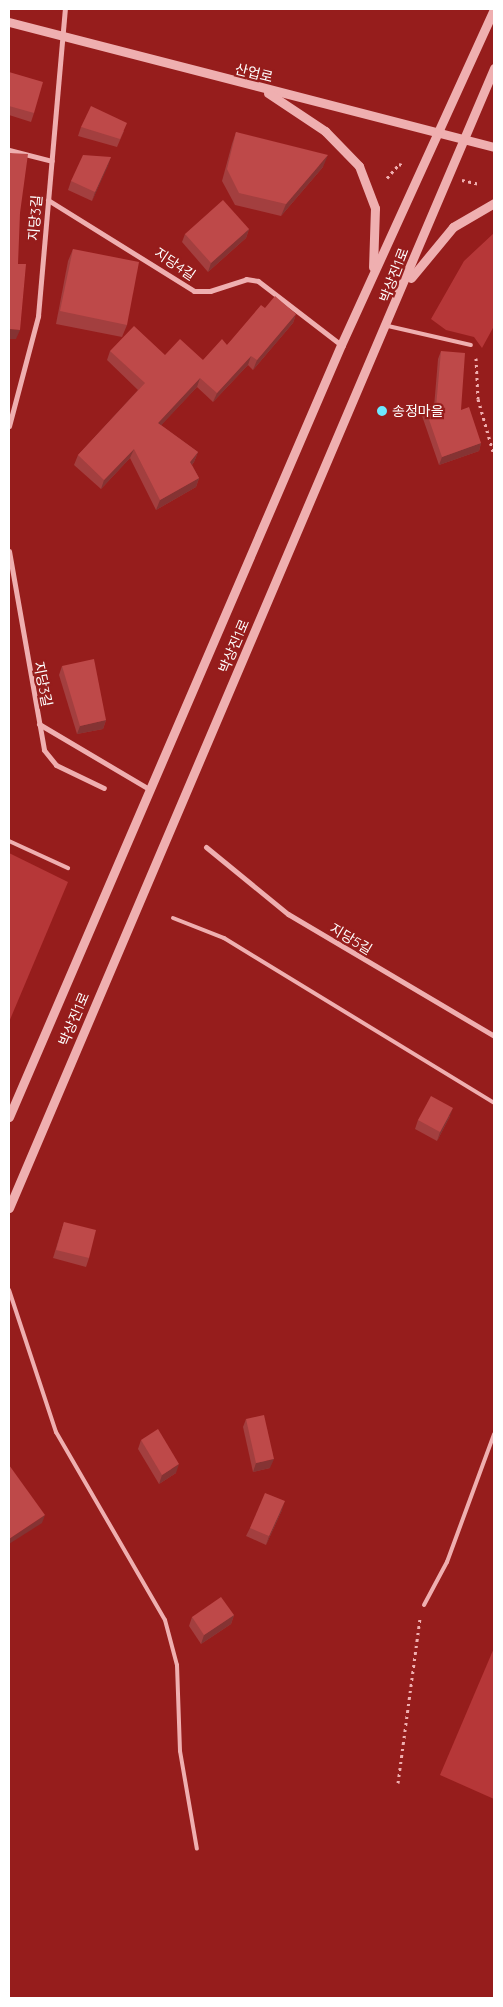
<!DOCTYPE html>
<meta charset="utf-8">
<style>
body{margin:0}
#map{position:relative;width:503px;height:2007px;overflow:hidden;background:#961d1c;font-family:Quicksand,"Noto Sans KR",sans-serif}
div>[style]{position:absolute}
.green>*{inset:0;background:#b63738}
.path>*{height:3px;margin-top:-1.5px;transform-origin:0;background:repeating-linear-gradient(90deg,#efafb0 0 2.5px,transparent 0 6.5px)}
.service>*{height:4px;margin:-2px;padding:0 2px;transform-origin:2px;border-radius:2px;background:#efafb0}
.minor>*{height:5px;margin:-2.5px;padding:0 2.5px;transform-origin:2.5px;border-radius:2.5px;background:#efafb0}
.tertiary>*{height:9px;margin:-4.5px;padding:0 4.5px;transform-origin:4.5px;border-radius:4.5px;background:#efafb0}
.wall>*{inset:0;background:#a33f3f}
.shaded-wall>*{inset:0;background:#853333}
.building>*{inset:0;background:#be4949}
.dots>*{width:14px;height:14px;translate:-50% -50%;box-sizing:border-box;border:2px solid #961d1c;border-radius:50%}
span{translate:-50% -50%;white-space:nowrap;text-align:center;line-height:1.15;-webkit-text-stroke:4.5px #961d1c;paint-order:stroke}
.street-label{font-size:14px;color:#fff}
.poi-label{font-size:14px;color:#fff}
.left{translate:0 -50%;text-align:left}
.frame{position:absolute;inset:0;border:10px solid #fff;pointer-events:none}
</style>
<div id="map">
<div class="green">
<i style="clip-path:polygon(494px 233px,494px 326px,482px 348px,474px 337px,446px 330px,431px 319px,464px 261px)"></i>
<i style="clip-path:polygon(9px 853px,68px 882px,9px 1022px)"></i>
<i style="clip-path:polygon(494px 1648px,494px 1799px,440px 1775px)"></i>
</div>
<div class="path">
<i style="left:387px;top:178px;width:18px;rotate:-49deg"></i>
<i style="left:399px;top:164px;width:6px;rotate:18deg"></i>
<i style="left:462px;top:180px;width:17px;rotate:13deg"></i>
<i style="left:476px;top:358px;width:41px;rotate:87.2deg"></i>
<i style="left:478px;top:399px;width:58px;rotate:74.1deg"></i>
<i style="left:398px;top:1783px;width:166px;rotate:-82.4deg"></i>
</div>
<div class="service">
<i style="left:388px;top:326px;width:85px;rotate:12.9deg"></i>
<i style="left:9px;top:841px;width:65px;rotate:24.6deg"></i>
<i style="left:173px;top:918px;width:55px;rotate:21.4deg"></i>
<i style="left:224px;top:938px;width:316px;rotate:31.4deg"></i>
<i style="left:9px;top:1290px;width:150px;rotate:71.7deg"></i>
<i style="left:56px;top:1432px;width:217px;rotate:59.9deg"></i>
<i style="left:165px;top:1620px;width:47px;rotate:75.1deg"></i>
<i style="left:177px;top:1665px;width:86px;rotate:88deg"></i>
<i style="left:180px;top:1751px;width:99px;rotate:80.2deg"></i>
<i style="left:424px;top:1605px;width:49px;rotate:-61.9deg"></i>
<i style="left:447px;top:1562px;width:136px;rotate:-69.8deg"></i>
</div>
<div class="minor">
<i style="left:9px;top:150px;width:44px;rotate:14.3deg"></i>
<i style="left:48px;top:200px;width:172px;rotate:31.9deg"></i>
<i style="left:194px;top:291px;width:16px"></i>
<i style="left:210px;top:291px;width:38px;rotate:-18deg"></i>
<i style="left:246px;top:279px;width:12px;rotate:9deg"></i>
<i style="left:258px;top:281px;width:105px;rotate:37.6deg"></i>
<i style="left:9px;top:426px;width:114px;rotate:-75.2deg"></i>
<i style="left:38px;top:316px;width:308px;rotate:-85deg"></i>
<i style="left:9px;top:551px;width:202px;rotate:80deg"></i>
<i style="left:44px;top:750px;width:19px;rotate:51deg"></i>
<i style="left:56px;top:765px;width:53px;rotate:25.6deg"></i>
<i style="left:39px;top:724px;width:128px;rotate:30.6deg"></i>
<i style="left:206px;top:847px;width:106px;rotate:39.3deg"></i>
<i style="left:288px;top:914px;width:239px;rotate:30.6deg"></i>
</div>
<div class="tertiary">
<i style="left:9px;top:22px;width:501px;rotate:14.45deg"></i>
<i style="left:268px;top:93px;width:69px;rotate:33.7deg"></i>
<i style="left:325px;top:131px;width:49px;rotate:45.8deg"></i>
<i style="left:359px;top:166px;width:45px;rotate:69.1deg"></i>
<i style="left:375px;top:208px;width:59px;rotate:91.9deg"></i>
<i style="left:411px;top:278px;width:66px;rotate:-50.5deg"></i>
<i style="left:453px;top:227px;width:48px;rotate:-30.3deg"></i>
<i style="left:9px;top:1117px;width:840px;rotate:-66.73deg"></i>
<i style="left:341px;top:345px;width:369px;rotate:-65.5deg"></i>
<i style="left:9px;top:1208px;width:1239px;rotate:-66.95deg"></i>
</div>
<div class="wall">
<i style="clip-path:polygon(9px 72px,34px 113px,31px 122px,9px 115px)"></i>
<i style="clip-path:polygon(81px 127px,124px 131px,117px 147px,78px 136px)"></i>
<i style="clip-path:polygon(236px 132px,323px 167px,281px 216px,235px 205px,222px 181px,232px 144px)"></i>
<i style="clip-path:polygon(111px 157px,92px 201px,68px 190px,71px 181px)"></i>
<i style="clip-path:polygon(249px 229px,246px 238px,208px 272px,182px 242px,185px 234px)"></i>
<i style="clip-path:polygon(73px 249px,127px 325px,122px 337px,56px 324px,68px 261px)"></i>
<i style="clip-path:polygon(265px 308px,296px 314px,293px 323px,253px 370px,248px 365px,213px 402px,197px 387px,161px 425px,198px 452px,194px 462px,192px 465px,199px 478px,196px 487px,156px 510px,130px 458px,101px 489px,74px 465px,78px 455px,138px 390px,107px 360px,110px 351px,165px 355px,203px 360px,227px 345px)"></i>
<i style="clip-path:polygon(441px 351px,461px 410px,481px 443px,479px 451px,439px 465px,421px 413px,424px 405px,434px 407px,438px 359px)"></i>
<i style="clip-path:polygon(62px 666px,106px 720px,103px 729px,77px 734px,59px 675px)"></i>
<i style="clip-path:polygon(450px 1116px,437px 1141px,415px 1129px,418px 1120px)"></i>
<i style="clip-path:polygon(64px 1222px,89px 1258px,86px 1267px,53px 1258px)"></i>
<i style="clip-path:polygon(246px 1419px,270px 1468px,253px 1472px,243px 1427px)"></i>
<i style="clip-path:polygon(141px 1440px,176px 1473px,159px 1484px,138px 1449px)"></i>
<i style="clip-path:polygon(282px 1510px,266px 1545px,246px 1536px,250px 1528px)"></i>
<i style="clip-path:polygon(234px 1615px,231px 1624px,201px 1644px,189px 1626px,192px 1617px)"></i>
</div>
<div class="shaded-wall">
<i style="clip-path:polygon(328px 155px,323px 167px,281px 216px,286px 204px)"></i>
<i style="clip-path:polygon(111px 157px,108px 166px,92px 201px,95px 192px)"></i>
<i style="clip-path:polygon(249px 229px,246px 238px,208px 272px,211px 263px)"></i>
<i style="clip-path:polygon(296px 314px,293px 323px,253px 370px,257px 360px)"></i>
<i style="clip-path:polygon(9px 329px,20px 330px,16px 339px,9px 339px)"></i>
<i style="clip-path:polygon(251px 356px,248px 365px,213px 402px,217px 393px)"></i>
<i style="clip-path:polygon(200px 378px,197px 387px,155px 432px,158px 423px)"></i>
<i style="clip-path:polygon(481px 443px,479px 451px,439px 465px,442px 457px)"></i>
<i style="clip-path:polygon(134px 449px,130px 458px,101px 489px,104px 480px)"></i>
<i style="clip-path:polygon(198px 452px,194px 462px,186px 472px,190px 462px)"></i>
<i style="clip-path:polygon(199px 478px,196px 487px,156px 510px,160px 500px)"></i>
<i style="clip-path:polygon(106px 720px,103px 729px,77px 734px,80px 726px)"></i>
<i style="clip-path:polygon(453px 1108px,450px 1116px,437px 1141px,440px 1132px)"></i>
<i style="clip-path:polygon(274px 1459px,270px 1468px,253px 1472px,256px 1463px)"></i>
<i style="clip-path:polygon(179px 1464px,176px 1473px,159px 1484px,162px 1475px)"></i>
<i style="clip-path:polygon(285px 1501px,282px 1510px,266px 1545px,269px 1536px)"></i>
<i style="clip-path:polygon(45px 1515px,42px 1523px,9px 1544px,9px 1539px)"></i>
<i style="clip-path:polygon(234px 1615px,231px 1624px,201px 1644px,204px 1635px)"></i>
</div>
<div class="building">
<i style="clip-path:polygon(9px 72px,43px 82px,34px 113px,9px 106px)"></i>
<i style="clip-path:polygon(91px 106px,127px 123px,120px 139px,81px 127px)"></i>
<i style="clip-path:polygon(236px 132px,328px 155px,286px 204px,239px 193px,227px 169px)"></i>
<i style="clip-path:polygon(9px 153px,28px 154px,20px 213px,18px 264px,26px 264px,20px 330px,9px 329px)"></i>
<i style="clip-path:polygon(83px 155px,111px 157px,95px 192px,71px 181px)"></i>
<i style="clip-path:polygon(223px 200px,249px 229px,211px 263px,185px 234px)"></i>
<i style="clip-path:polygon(73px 249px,139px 262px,127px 325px,60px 311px)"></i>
<i style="clip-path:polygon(275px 296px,296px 314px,257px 360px,251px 356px,217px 393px,200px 378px,158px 423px,198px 452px,190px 462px,199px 478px,160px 500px,134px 449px,104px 480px,78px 455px,145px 383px,110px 351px,134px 326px,165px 355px,180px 339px,203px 360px,222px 339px,227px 345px,261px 305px,265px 308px)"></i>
<i style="clip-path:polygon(441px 351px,465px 353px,461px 410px,469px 407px,481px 443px,442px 457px,424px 405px,436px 407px)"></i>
<i style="clip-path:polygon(94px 659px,106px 720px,80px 726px,62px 666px)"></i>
<i style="clip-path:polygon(431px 1096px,453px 1108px,440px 1132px,418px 1120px)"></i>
<i style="clip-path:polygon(64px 1222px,96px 1230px,89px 1258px,56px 1250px)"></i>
<i style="clip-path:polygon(264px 1415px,274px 1459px,256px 1463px,246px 1419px)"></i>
<i style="clip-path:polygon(158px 1429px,179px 1464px,162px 1475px,141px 1440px)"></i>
<i style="clip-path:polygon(9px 1465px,45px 1515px,9px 1539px)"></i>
<i style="clip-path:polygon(265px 1493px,285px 1501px,269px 1536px,250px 1528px)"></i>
<i style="clip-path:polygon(221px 1597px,234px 1615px,204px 1635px,192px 1617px)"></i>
</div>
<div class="dots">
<i style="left:382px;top:411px;background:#6ee8ff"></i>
</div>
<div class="street-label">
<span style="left:254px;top:73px;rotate:14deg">산업로</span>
<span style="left:35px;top:218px;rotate:-85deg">지당3길</span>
<span style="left:175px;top:264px;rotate:34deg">지당4길</span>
<span style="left:394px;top:275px;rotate:-69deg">박상진1로</span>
<span style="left:234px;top:646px;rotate:-67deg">박상진1로</span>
<span style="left:43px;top:684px;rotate:79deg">지당3길</span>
<span style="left:351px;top:939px;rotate:31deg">지당5길</span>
<span style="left:74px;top:1019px;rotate:-67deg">박상진1로</span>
</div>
<div class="poi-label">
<span class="left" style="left:392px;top:411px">송정마을</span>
</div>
<div class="frame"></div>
</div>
